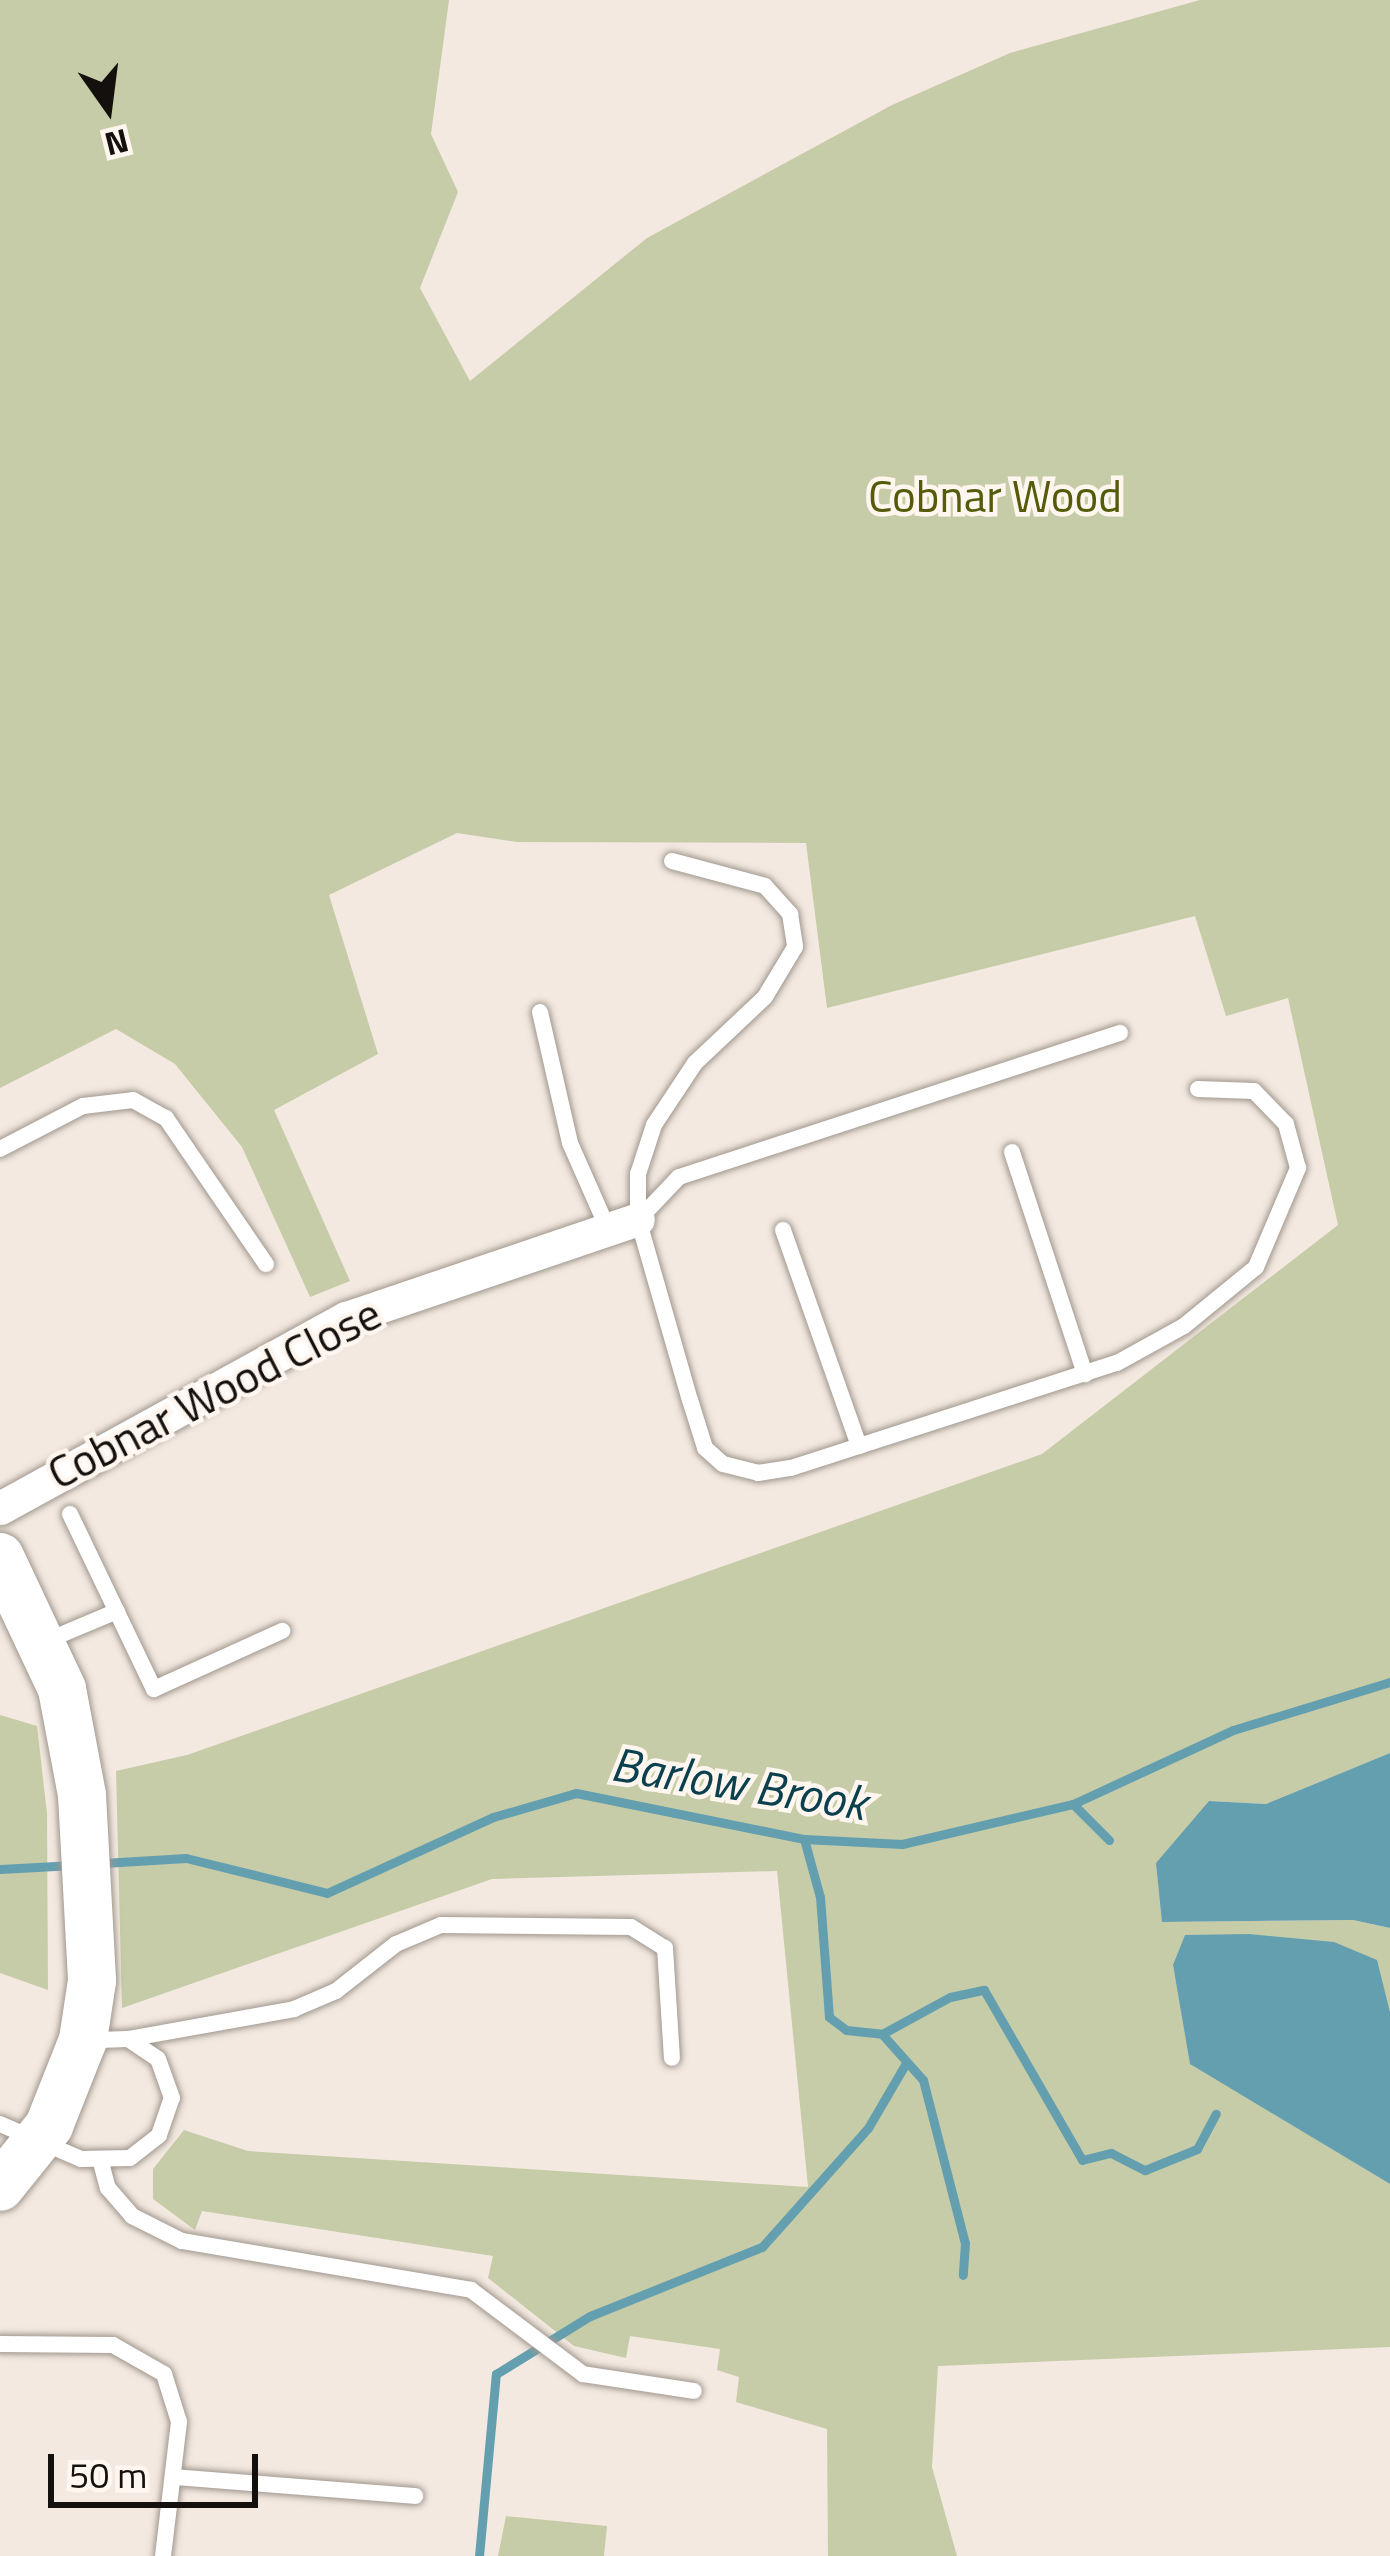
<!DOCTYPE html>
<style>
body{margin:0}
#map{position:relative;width:1390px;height:2556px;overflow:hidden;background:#f3e9e0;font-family:"Titillium Web",sans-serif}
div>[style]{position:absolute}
.green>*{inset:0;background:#c7cca8}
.water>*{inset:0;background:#649fb0}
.stream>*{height:9px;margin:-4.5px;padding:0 4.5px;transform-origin:4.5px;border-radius:4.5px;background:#649fb0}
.roads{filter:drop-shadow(0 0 3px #a0978e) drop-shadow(0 0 3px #a0978e)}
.lane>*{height:16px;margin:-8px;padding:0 8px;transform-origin:8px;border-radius:8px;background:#fff}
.street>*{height:33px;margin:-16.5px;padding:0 16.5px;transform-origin:16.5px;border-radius:16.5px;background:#fff}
.secondary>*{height:48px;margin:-24px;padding:0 24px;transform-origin:24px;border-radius:24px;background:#fff}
span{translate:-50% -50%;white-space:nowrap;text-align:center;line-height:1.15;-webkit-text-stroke:9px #fff6ef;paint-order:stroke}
.park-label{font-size:45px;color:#565b0b}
.street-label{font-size:45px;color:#14100d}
.water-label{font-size:48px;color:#0b414f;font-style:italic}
.north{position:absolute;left:48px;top:48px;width:120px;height:120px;-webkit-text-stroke:9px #fff6ef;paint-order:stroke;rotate:166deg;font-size:33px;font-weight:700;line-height:48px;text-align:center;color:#14100d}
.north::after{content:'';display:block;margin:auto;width:42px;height:54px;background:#14100d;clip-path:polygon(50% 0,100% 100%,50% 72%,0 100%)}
.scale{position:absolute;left:48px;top:2454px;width:210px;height:54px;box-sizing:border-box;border:6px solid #14100d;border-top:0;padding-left:15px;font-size:36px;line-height:42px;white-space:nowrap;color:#14100d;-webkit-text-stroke:9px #fff6ef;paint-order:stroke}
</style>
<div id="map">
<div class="green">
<i style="clip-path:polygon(0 0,449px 0,431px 134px,458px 192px,420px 288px,470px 381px,647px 238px,892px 105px,1010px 53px,1200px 0,1390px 0,1390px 1753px,1266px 1804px,1209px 1801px,1163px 1922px,1353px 1920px,1390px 1928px,1390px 2012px,1376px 1960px,1173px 1965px,1191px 2064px,1390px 2184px,1390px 2347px,938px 2366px,932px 2467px,957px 2556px,828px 2556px,827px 2429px,736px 2402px,739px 2377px,717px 2370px,720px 2349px,630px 2336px,626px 2358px,574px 2346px,488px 2278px,493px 2256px,202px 2211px,195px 2230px,153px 2199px,153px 2169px,184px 2130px,248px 2151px,808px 2187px,777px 1871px,492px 1879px,122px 2008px,116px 1771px,187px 1755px,1042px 1454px,1338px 1225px,1288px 998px,1226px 1016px,1195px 916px,827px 1008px,806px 843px,517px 842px,457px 833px,329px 895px,378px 1054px,274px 1110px,350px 1281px,310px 1297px,242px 1147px,175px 1064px,116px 1029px,0 1088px)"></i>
<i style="clip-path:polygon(0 1715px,37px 1726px,47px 1813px,48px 1990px,0 1973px)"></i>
<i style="clip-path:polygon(506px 2516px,607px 2526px,604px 2556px,498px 2556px)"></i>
</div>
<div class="water">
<i style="clip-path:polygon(1390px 1753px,1390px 1928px,1353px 1920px,1162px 1922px,1156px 1863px,1209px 1801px,1266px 1804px)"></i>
<i style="clip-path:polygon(1249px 1934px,1334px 1942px,1377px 1960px,1390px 2012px,1390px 2184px,1190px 2064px,1173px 1965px,1185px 1935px)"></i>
</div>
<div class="stream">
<i style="left:1073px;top:1804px;width:51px;rotate:45deg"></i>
<i style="left:804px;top:1839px;width:60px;rotate:74.6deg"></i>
<i style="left:820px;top:1897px;width:120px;rotate:85.7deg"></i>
<i style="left:829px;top:2017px;width:21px;rotate:37deg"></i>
<i style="left:846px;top:2030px;width:36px;rotate:6deg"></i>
<i style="left:882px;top:2034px;width:77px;rotate:-28.6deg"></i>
<i style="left:950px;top:1997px;width:35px;rotate:-12deg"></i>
<i style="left:984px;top:1990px;width:196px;rotate:60deg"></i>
<i style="left:1082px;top:2160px;width:30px;rotate:-14deg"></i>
<i style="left:1111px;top:2153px;width:38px;rotate:27deg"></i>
<i style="left:1145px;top:2170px;width:56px;rotate:-22deg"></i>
<i style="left:1197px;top:2149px;width:40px;rotate:-62deg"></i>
<i style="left:103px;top:1863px;width:83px;rotate:-3.4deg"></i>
<i style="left:186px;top:1858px;width:145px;rotate:13.9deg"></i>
<i style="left:327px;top:1893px;width:183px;rotate:-24.6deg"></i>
<i style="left:493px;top:1817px;width:86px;rotate:-16.1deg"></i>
<i style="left:576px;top:1793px;width:233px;rotate:11.4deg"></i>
<i style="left:804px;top:1839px;width:98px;rotate:2.9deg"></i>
<i style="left:902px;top:1844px;width:176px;rotate:-13.2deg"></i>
<i style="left:1073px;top:1804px;width:176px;rotate:-24.8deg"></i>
<i style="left:1233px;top:1730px;width:164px;rotate:-17deg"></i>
<i style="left:0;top:1869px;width:74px;rotate:-3.1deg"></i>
<i style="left:882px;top:2034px;width:62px;rotate:48.3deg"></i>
<i style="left:923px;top:2080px;width:168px;rotate:75.6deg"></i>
<i style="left:965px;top:2243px;width:32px;rotate:94deg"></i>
<i style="left:479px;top:2556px;width:183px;rotate:-84.7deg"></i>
<i style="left:496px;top:2374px;width:110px;rotate:-31.7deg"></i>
<i style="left:590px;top:2316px;width:185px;rotate:-21.9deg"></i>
<i style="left:762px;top:2247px;width:159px;rotate:-48.3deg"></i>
<i style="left:868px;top:2128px;width:75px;rotate:-59.7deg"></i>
</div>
<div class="roads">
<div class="lane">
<i style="left:672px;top:861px;width:96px;rotate:15deg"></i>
<i style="left:765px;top:886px;width:38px;rotate:48deg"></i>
<i style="left:790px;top:914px;width:33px;rotate:81deg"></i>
<i style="left:795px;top:947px;width:58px;rotate:121deg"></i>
<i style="left:765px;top:997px;width:96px;rotate:136.7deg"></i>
<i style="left:695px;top:1063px;width:74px;rotate:123.5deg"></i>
<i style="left:654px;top:1125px;width:52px;rotate:108.1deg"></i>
<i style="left:638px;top:1174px;width:45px;rotate:90deg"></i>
<i style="left:638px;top:1219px;width:188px;rotate:74deg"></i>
<i style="left:690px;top:1400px;width:50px;rotate:72.6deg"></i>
<i style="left:705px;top:1448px;width:24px;rotate:42deg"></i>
<i style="left:723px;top:1464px;width:36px;rotate:14deg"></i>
<i style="left:758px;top:1473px;width:33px;rotate:-9deg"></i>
<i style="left:791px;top:1468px;width:342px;rotate:-17.9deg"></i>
<i style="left:1117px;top:1363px;width:77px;rotate:-28.9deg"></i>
<i style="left:1184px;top:1326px;width:93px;rotate:-39.3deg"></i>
<i style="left:1256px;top:1267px;width:108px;rotate:-67deg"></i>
<i style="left:1298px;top:1168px;width:46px;rotate:-105.3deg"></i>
<i style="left:1286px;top:1124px;width:46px;rotate:-134.1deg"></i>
<i style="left:1254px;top:1091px;width:56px;rotate:-178deg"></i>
<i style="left:540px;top:1012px;width:134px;rotate:77.1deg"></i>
<i style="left:570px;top:1143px;width:94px;rotate:66.2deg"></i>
<i style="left:0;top:1149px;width:93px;rotate:-27.4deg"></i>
<i style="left:83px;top:1106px;width:50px;rotate:-6.8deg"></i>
<i style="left:133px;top:1100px;width:38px;rotate:29deg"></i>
<i style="left:166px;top:1118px;width:177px;rotate:55.6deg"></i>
<i style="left:1012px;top:1152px;width:234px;rotate:71.8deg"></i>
<i style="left:639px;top:1219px;width:58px;rotate:-46.4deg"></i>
<i style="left:679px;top:1177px;width:464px;rotate:-18.1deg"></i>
<i style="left:783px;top:1230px;width:229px;rotate:70.6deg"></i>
<i style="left:70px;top:1514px;width:194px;rotate:64.4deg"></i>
<i style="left:154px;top:1689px;width:141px;rotate:-24.4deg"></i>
<i style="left:46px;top:1641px;width:77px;rotate:-22.9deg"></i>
<i style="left:128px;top:2039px;width:169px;rotate:-10.2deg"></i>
<i style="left:294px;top:2009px;width:46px;rotate:-23.2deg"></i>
<i style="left:336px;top:1991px;width:76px;rotate:-38.1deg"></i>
<i style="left:396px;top:1944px;width:49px;rotate:-22.9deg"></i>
<i style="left:441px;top:1925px;width:190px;rotate:0.6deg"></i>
<i style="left:631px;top:1927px;width:40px;rotate:32deg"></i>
<i style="left:665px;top:1948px;width:110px;rotate:86.4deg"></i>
<i style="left:0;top:2124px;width:88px;rotate:23.4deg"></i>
<i style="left:81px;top:2159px;width:49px;rotate:-1.2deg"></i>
<i style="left:130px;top:2158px;width:37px;rotate:-38deg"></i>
<i style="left:159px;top:2135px;width:39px;rotate:-71deg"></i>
<i style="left:172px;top:2098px;width:41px;rotate:-109.7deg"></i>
<i style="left:158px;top:2059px;width:36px;rotate:-146deg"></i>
<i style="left:128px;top:2039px;width:38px;rotate:178deg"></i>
<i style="left:100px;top:2159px;width:30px;rotate:75deg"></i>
<i style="left:108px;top:2188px;width:37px;rotate:49deg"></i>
<i style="left:132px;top:2216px;width:56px;rotate:26.6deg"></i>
<i style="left:182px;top:2241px;width:293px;rotate:9.6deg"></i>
<i style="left:471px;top:2290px;width:140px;rotate:36.9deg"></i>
<i style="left:583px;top:2374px;width:112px;rotate:8.7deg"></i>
<i style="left:0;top:2344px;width:113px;rotate:0.5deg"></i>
<i style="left:113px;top:2345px;width:59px;rotate:29.6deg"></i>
<i style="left:164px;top:2374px;width:50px;rotate:72.6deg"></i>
<i style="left:179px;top:2422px;width:135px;rotate:96.8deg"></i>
<i style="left:174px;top:2477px;width:242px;rotate:4.5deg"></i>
</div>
<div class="street">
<i style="left:0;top:1508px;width:395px;rotate:-28.8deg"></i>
<i style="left:346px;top:1318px;width:308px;rotate:-18.7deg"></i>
</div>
<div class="secondary">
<i style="left:0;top:1557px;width:146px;rotate:64.8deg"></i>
<i style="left:62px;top:1689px;width:108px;rotate:79.3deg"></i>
<i style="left:82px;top:1795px;width:186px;rotate:86.9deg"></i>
<i style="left:92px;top:1981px;width:60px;rotate:98.7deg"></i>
<i style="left:83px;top:2040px;width:92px;rotate:111.6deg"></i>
<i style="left:49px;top:2126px;width:78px;rotate:128.8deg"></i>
</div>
</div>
<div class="park-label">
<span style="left:995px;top:496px">Cobnar Wood</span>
</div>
<div class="street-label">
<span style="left:214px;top:1393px;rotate:-27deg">Cobnar Wood Close</span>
</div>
<div class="water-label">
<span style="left:739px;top:1783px;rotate:9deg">Barlow Brook</span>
</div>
<div class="north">N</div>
<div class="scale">50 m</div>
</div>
